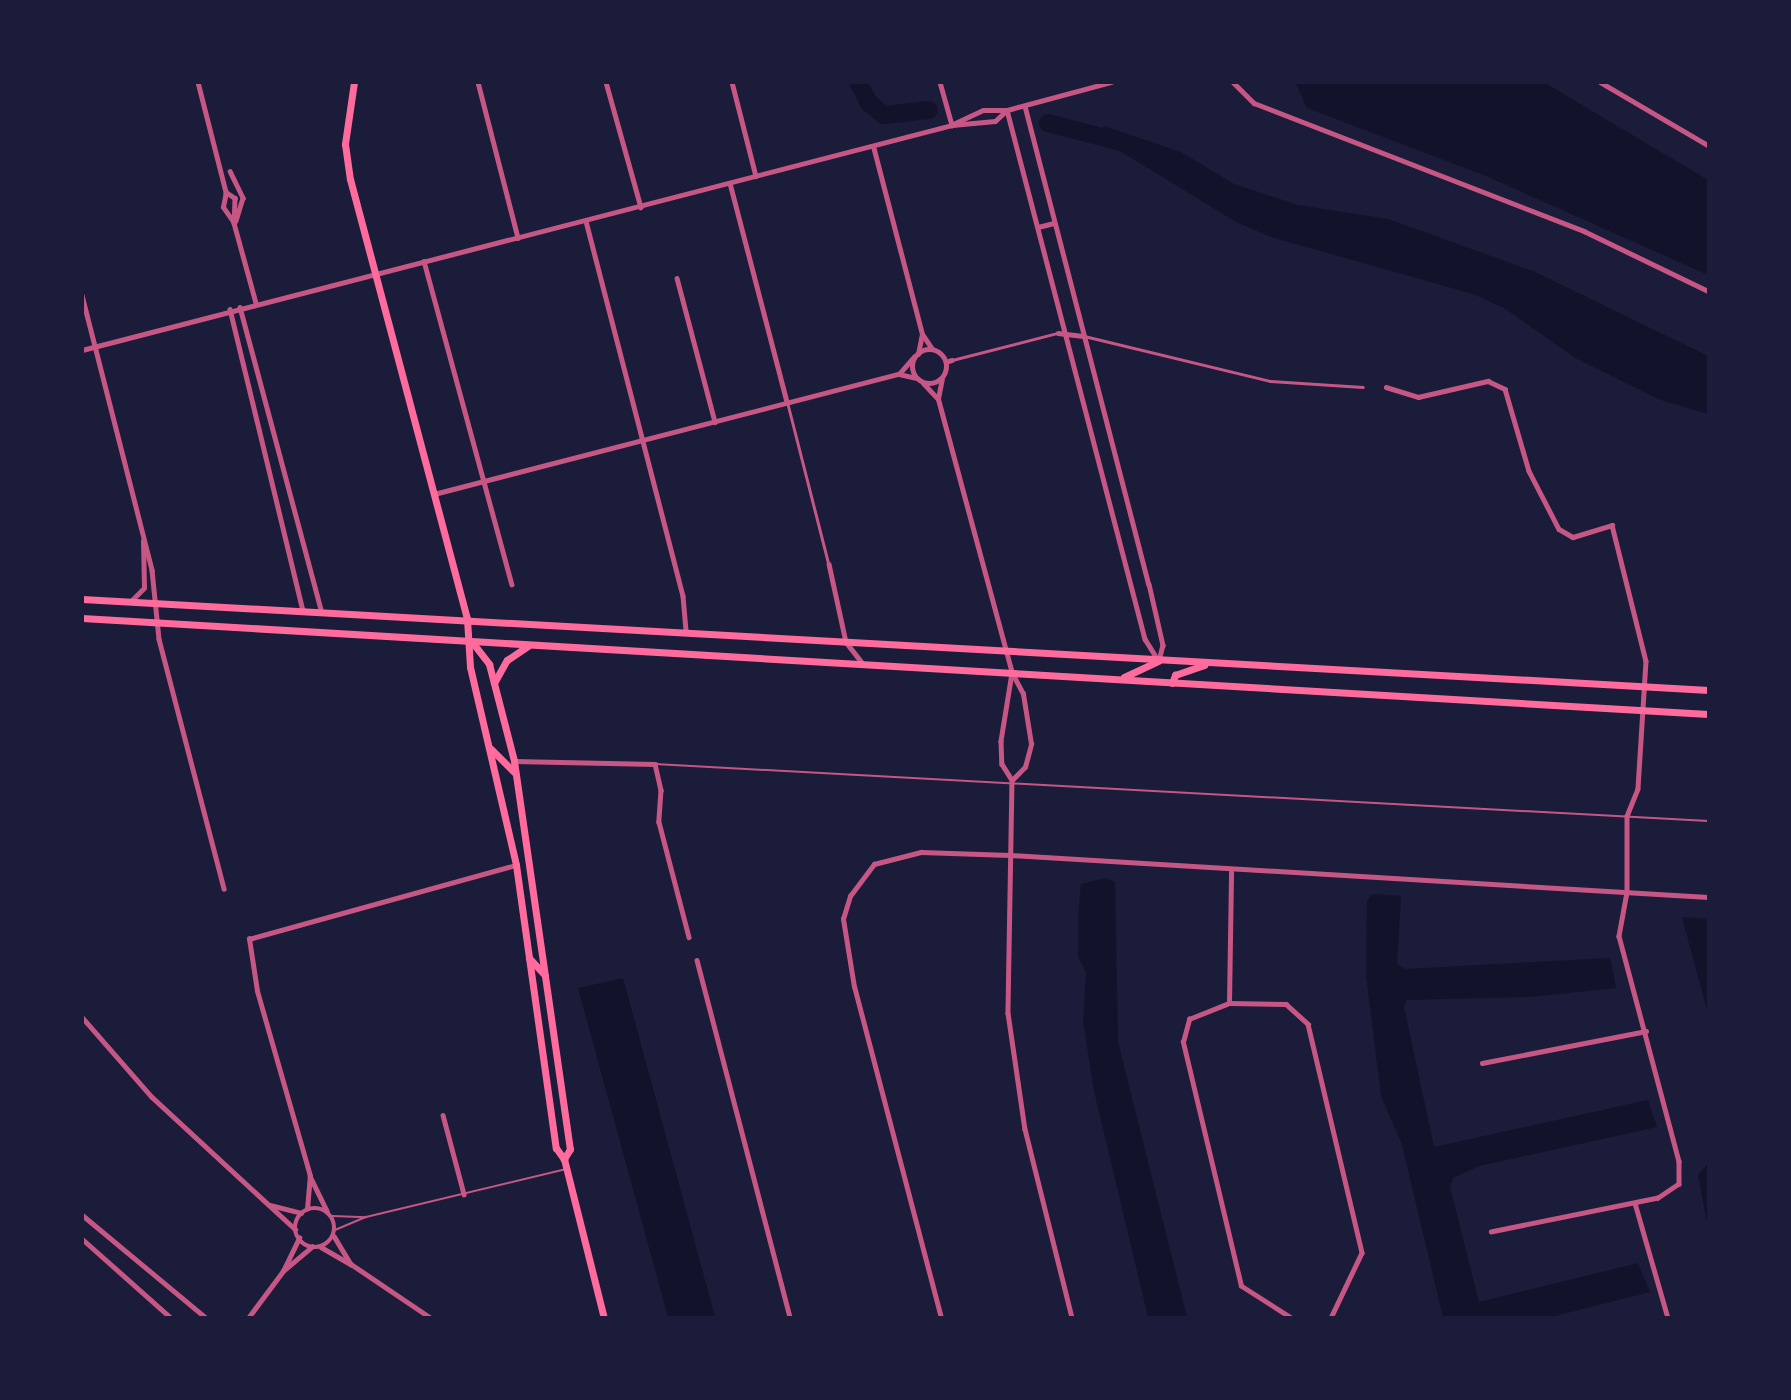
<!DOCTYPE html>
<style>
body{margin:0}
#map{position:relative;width:1791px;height:1400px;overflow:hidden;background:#1b1b3a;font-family:"Alegreya Sans",sans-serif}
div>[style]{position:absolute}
.water>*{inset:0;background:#12122b}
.river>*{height:18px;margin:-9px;padding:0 9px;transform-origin:9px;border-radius:9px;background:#12122b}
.service>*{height:2px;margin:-1px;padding:0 1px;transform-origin:1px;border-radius:1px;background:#c65784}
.pedestrian>*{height:3px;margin:-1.5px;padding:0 1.5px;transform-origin:1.5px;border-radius:1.5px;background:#c65784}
.minor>*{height:4.5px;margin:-2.25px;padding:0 2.25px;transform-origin:2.25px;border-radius:2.25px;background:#c65784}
.minor>.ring{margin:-2.25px;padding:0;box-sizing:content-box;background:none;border:4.5px solid #c65784;border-radius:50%}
.tertiary>*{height:5px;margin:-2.5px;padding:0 2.5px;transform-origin:2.5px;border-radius:2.5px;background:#c65784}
.tertiary>.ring{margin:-2.5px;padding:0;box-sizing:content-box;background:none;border:5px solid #c65784;border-radius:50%}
.primary>*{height:7px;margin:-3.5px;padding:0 3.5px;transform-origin:3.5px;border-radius:3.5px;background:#ff6b9d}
span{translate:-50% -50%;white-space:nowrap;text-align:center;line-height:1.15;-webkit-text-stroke:4.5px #1b1b3a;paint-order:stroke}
.frame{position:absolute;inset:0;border:84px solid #1b1b3a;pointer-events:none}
</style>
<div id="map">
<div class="water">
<i style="clip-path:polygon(1545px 83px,1708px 180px,1708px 275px,1486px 176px,1307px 108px,1296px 84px)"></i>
<i style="clip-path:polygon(1104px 126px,1181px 152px,1234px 184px,1298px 205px,1388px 219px,1533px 271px,1708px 356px,1708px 414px,1658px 399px,1577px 359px,1504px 308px,1473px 294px,1274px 238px,1236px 222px,1097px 137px)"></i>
<i style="clip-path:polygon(1106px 878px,1115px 882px,1118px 1042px,1187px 1317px,1148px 1317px,1094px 1091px,1083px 1021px,1086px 972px,1078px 957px,1078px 918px,1081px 884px)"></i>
<i style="clip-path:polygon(1372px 894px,1401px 896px,1397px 964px,1405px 969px,1610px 958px,1616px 988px,1530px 997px,1407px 1000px,1404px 1007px,1434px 1147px,1648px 1100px,1657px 1127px,1479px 1166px,1453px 1178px,1450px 1187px,1479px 1302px,1638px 1263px,1650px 1292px,1551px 1317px,1443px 1317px,1402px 1145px,1381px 1096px,1366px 975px,1367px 901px)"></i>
<i style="clip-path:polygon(1682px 917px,1708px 919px,1708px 1014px)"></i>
<i style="clip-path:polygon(623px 978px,715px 1317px,668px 1317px,578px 988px)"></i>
<i style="clip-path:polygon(1708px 1163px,1708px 1228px,1698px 1175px)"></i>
</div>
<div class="river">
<i style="left:858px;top:82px;width:24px;rotate:62deg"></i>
<i style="left:869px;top:103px;width:19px;rotate:39deg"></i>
<i style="left:884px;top:115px;width:45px;rotate:-6.3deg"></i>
<i style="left:1048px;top:123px;width:75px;rotate:14.6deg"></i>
</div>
<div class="service">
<i style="left:655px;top:764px;width:1055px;rotate:3.1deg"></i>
<i style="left:332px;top:1216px;width:34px;rotate:2deg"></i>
<i style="left:335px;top:1230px;width:34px;rotate:-23deg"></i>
<i style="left:366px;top:1217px;width:206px;rotate:-13.5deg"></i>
</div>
<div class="pedestrian">
<i style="left:1084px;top:336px;width:191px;rotate:13.6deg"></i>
<i style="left:1270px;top:381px;width:93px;rotate:3.7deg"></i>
<i style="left:952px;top:360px;width:108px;rotate:-14.4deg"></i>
<i style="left:787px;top:402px;width:166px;rotate:75.7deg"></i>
</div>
<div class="minor">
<i style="left:198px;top:82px;width:114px;rotate:75.7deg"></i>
<i style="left:478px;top:82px;width:161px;rotate:75.6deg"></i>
<i style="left:606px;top:82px;width:130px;rotate:74.4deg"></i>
<i style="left:732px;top:82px;width:97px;rotate:75.7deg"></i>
<i style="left:940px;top:82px;width:45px;rotate:74.4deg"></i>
<i style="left:1233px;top:82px;width:30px;rotate:45deg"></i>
<i style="left:1254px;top:103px;width:354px;rotate:21.2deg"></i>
<i style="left:1584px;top:231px;width:138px;rotate:25.8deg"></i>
<i style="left:1600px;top:82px;width:125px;rotate:30.3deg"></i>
<i style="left:1025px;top:106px;width:494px;rotate:75.5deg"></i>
<i style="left:1149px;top:584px;width:63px;rotate:77.1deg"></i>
<i style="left:1163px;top:645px;width:16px;rotate:104deg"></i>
<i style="left:1007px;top:110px;width:547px;rotate:75.38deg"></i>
<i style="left:1145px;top:639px;width:22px;rotate:58deg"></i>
<i style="left:230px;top:171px;width:30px;rotate:64deg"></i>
<i style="left:243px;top:198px;width:24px;rotate:107deg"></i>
<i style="left:730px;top:183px;width:226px;rotate:75.4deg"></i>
<i style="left:586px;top:221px;width:387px;rotate:75.5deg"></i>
<i style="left:683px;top:596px;width:37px;rotate:85deg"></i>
<i style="left:234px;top:223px;width:19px;rotate:-125deg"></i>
<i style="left:223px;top:207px;width:15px;rotate:-79deg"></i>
<i style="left:226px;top:192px;width:11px;rotate:34deg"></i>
<i style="left:235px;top:198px;width:25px;rotate:92deg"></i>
<i style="left:234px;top:223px;width:83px;rotate:74.6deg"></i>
<i style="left:1038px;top:227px;width:16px;rotate:-14deg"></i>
<i style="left:424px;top:261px;width:335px;rotate:74.8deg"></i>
<i style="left:677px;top:278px;width:149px;rotate:75.2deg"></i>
<i style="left:82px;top:295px;width:284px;rotate:75.7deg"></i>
<i style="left:152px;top:570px;width:69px;rotate:84.2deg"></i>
<i style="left:159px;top:639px;width:258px;rotate:75.4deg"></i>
<i style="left:240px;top:307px;width:314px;rotate:75deg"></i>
<i style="left:230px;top:309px;width:310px;rotate:76.4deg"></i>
<i style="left:1058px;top:333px;width:25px;rotate:7deg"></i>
<i style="left:946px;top:362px;width:6px;rotate:-18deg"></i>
<i style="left:899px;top:374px;width:23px;rotate:-49deg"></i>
<i style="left:1386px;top:387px;width:34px;rotate:17deg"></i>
<i style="left:1418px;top:397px;width:72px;rotate:-12.9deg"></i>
<i style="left:1488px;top:381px;width:19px;rotate:25deg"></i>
<i style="left:1505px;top:389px;width:85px;rotate:73.7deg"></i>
<i style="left:1529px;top:471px;width:65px;rotate:62.7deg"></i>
<i style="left:1559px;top:529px;width:16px;rotate:30deg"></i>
<i style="left:1573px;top:537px;width:41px;rotate:-17.1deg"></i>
<i style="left:1612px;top:525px;width:140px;rotate:76deg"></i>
<i style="left:1646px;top:661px;width:128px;rotate:93.6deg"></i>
<i style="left:1638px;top:789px;width:29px;rotate:112deg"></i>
<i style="left:1627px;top:816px;width:76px;rotate:90deg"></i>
<i style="left:1627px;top:892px;width:45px;rotate:100.3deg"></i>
<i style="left:1619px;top:936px;width:233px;rotate:75.1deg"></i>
<i style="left:1679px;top:1161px;width:23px;rotate:90deg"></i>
<i style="left:1679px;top:1184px;width:25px;rotate:146deg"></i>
<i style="left:1658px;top:1198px;width:170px;rotate:168.5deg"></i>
<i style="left:434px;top:494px;width:480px;rotate:-14.5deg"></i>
<i style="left:899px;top:374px;width:18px;rotate:13deg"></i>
<i style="left:829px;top:564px;width:80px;rotate:77.7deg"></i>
<i style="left:846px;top:642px;width:28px;rotate:52deg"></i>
<i style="left:131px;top:601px;width:18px;rotate:-45deg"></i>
<i style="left:144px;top:588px;width:47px;rotate:-91.2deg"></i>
<i style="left:1012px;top:673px;width:69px;rotate:99.2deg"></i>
<i style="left:1001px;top:741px;width:23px;rotate:88deg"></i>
<i style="left:1002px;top:764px;width:19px;rotate:58deg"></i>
<i style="left:1012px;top:780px;width:233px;rotate:91deg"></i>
<i style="left:1008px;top:1013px;width:117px;rotate:81.7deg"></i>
<i style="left:1025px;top:1129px;width:195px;rotate:76deg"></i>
<i style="left:514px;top:761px;width:141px;rotate:1.2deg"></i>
<i style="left:655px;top:764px;width:27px;rotate:77deg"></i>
<i style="left:661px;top:790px;width:32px;rotate:94deg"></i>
<i style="left:659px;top:822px;width:119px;rotate:75.4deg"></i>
<i style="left:1012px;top:780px;width:18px;rotate:-45deg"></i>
<i style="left:1025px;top:767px;width:24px;rotate:-75deg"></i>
<i style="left:1031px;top:744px;width:51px;rotate:-99.1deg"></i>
<i style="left:1023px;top:694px;width:21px;rotate:-118deg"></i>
<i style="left:697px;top:960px;width:370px;rotate:75.4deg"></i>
<i style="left:1229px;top:1003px;width:131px;rotate:-89.1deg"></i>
<i style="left:82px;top:1017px;width:106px;rotate:48.8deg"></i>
<i style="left:152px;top:1097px;width:195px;rotate:42.7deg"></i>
<i style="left:1482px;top:1063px;width:167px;rotate:-11deg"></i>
<i style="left:443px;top:1115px;width:82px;rotate:75.1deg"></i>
<i style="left:310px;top:1176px;width:39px;rotate:64deg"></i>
<i style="left:1635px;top:1203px;width:120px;rotate:74deg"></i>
<i style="left:270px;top:1205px;width:32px;rotate:14deg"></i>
<i class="ring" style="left:295px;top:1208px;width:35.5px;height:35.5px"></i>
<i style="left:307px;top:1209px;width:33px;rotate:-85deg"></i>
<i style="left:310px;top:1176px;width:192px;rotate:-106deg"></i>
<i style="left:257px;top:991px;width:53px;rotate:-98.7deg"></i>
<i style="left:249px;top:939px;width:277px;rotate:-15.5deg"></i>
<i style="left:334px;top:1236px;width:33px;rotate:59deg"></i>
<i style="left:351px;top:1264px;width:97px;rotate:34deg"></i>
<i style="left:321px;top:1247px;width:34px;rotate:30deg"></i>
<i style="left:283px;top:1271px;width:38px;rotate:-40deg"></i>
<i style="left:248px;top:1318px;width:59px;rotate:-53.3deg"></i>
<i style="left:283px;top:1271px;width:37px;rotate:-64deg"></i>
<i style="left:941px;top:1318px;width:342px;rotate:-104.7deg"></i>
<i style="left:854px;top:987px;width:69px;rotate:-99.2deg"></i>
<i style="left:843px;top:919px;width:24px;rotate:-73deg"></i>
<i style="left:850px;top:896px;width:40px;rotate:-53deg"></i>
<i style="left:874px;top:864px;width:49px;rotate:-14.3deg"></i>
<i style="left:921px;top:852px;width:89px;rotate:1.9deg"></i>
<i style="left:1010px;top:855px;width:699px;rotate:3.44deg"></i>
<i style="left:1291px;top:1318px;width:59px;rotate:-147.4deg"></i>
<i style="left:1241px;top:1286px;width:251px;rotate:-103.4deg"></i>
<i style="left:1183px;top:1042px;width:24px;rotate:-75deg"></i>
<i style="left:1189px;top:1019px;width:43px;rotate:-21.8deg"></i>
<i style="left:1229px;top:1003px;width:57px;rotate:1deg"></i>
<i style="left:1286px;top:1004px;width:30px;rotate:42deg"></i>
<i style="left:1308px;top:1024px;width:235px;rotate:76.7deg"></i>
<i style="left:1362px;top:1253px;width:72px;rotate:115.5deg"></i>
</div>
<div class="tertiary">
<i style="left:953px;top:124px;width:33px;rotate:-25deg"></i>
<i style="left:983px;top:110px;width:24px"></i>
<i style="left:1007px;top:110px;width:108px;rotate:-15.1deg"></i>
<i style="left:873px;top:146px;width:194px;rotate:75.4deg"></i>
<i style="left:922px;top:334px;width:18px;rotate:56deg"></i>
<i class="ring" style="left:912px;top:349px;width:29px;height:29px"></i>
<i style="left:82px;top:350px;width:899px;rotate:-14.5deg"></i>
<i style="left:952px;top:125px;width:43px;rotate:-5.3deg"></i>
<i style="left:995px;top:121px;width:16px;rotate:-43deg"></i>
<i style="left:918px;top:354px;width:20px;rotate:-79deg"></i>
<i style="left:942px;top:378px;width:21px;rotate:101deg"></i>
<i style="left:938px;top:399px;width:284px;rotate:74.9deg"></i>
<i style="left:923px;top:383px;width:22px;rotate:47deg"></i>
<i style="left:82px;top:1215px;width:161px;rotate:39.7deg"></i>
<i style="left:82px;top:1239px;width:119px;rotate:41.6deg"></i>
</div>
<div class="primary">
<i style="left:354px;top:82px;width:63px;rotate:98.3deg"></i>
<i style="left:345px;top:144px;width:35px;rotate:82deg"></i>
<i style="left:350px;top:179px;width:455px;rotate:75.1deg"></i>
<i style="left:467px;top:619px;width:48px;rotate:86.4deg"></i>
<i style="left:470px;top:667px;width:203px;rotate:76.9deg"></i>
<i style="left:516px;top:865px;width:286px;rotate:82deg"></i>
<i style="left:556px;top:1148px;width:14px;rotate:54deg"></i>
<i style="left:564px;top:1159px;width:164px;rotate:75.9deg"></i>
<i style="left:82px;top:599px;width:1629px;rotate:3.2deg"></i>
<i style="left:82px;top:618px;width:1629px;rotate:3.38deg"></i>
<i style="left:472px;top:642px;width:28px;rotate:52deg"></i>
<i style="left:489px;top:664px;width:100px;rotate:75.5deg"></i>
<i style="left:514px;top:761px;width:392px;rotate:81.8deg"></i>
<i style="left:570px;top:1149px;width:12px;rotate:121deg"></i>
<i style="left:1124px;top:677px;width:38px;rotate:-25deg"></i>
<i style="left:494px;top:683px;width:26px;rotate:-61deg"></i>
<i style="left:507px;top:660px;width:25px;rotate:-34deg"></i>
<i style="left:1172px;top:683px;width:9px;rotate:-69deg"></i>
<i style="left:1175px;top:675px;width:31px;rotate:-19deg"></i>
<i style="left:491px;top:749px;width:34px;rotate:45deg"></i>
<i style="left:529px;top:958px;width:23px;rotate:47deg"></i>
</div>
<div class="frame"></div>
</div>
